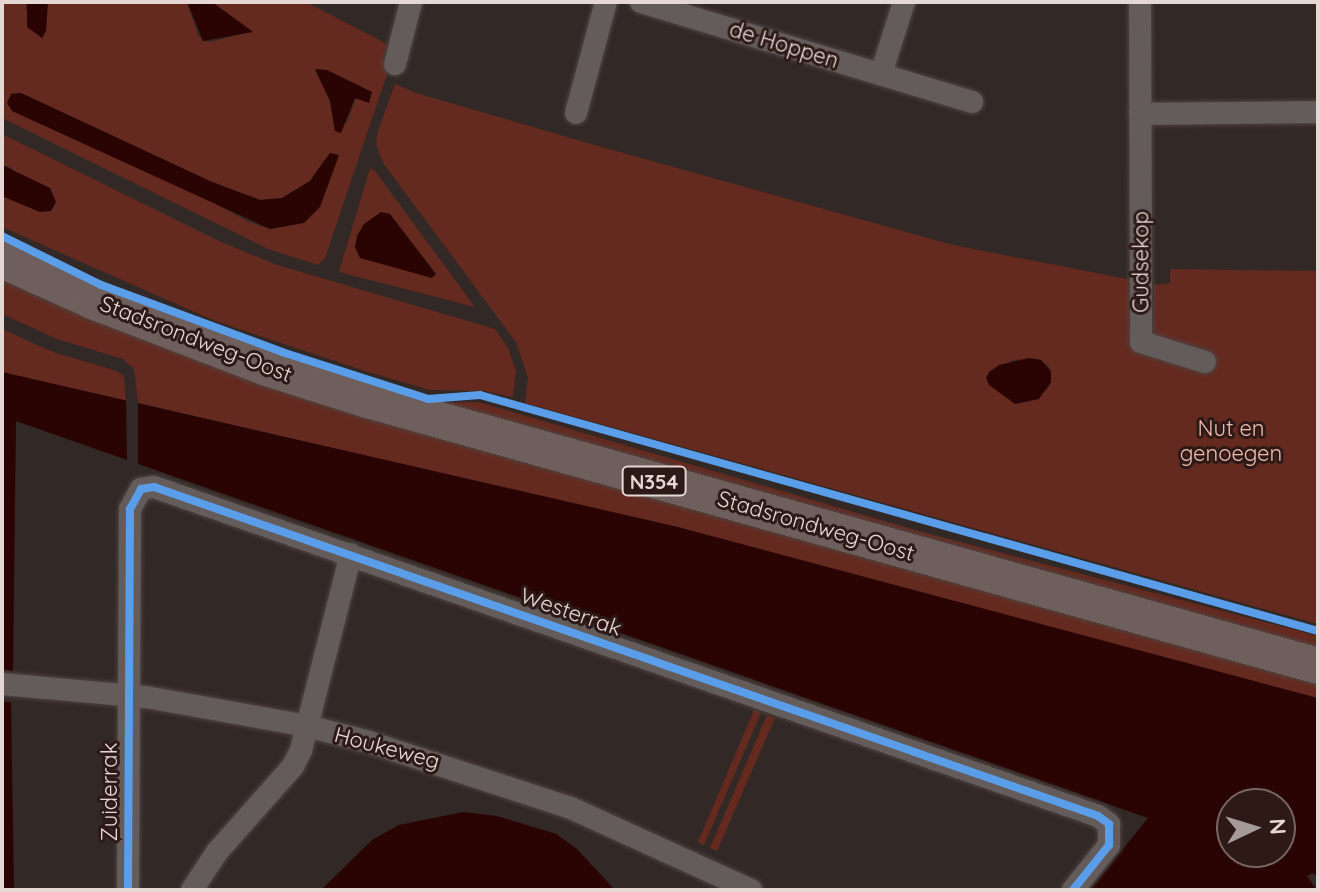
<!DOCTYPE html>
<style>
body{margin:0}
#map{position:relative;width:1320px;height:892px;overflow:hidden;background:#322825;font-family:Quicksand,sans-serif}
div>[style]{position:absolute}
.green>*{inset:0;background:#652a1f}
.water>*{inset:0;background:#2a0403}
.pier>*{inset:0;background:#322825}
.roads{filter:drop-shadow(0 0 2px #4e4442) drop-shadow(0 0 2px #4e4442)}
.minor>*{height:22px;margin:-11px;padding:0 11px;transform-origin:11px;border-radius:11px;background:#645c5a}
.primary>*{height:36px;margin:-18px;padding:0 18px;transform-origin:18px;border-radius:18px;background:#6f5f5c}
.cycleway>*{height:8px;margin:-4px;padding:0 4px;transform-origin:4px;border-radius:4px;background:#5a9eea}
span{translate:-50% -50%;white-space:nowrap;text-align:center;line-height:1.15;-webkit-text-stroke:6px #2d1a16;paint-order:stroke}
.shield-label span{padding:2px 6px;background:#2d1a16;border:2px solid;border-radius:6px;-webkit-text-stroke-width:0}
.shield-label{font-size:20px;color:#e5d7d4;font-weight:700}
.street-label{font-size:22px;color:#e5d7d4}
.park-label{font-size:22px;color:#f0bcb1}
.frame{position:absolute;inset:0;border:4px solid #e5d7d4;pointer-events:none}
.north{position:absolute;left:1216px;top:788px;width:80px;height:80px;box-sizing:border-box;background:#2d1a16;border:2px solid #776662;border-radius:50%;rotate:86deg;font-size:22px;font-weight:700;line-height:32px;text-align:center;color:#e5d7d4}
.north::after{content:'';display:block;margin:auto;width:28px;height:36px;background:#a69a97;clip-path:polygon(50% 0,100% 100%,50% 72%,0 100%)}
</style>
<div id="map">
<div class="green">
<i style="clip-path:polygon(evenodd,2px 2px,27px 2px,25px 9px,46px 15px,48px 2px,187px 2px,198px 35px,203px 41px,211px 42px,252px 31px,212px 2px,306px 2px,387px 44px,383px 60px,390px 65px,325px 258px,318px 265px,268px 249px,2px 118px,2px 2px,315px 70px,356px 98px,347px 122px,335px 131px,330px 101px,315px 70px,2px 2px,21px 93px,212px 182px,261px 200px,282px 198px,310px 181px,324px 160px,339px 155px,320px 206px,270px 229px,249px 222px,11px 94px,21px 93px)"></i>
<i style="clip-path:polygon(evenodd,395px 84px,416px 93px,598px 146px,953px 245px,1132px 280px,1135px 338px,1128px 344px,1145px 354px,1153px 336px,1154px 285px,1170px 283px,1170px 269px,1318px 271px,1318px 624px,525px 403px,528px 377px,516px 342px,383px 163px,376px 144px,378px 131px,395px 84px,1029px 358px,1041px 360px,1049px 367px,1051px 382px,1047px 390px,1010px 361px,1029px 358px)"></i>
<i style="clip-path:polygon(2px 134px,219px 241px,277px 265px,495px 329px,508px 348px,516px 371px,513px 397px,484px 391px,430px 390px,368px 372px,215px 321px,2px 227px,2px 196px,40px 212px,10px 167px,2px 165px)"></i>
<i style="clip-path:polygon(370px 168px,375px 171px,475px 307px,339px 272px)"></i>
<i style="clip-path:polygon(2px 273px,1318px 677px,1318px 751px,574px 504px,138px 403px,134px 369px,123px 359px,57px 339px,2px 314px)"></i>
<i style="clip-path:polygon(2px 329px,53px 352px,117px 371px,124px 376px,126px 401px,2px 372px)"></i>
<i style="clip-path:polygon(478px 402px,919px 531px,1318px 636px,1318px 653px,436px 403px)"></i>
<i style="clip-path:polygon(754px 710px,761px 713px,704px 845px,698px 842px)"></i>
<i style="clip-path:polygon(767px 715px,775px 718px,717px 851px,710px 848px)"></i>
</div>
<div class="water">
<i style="clip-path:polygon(27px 2px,48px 2px,46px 31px,42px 38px,27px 27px)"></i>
<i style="clip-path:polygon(187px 2px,212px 2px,253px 32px,203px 41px)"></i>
<i style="clip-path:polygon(315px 69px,327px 70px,372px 92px,369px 103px,355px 98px,341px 133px,335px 131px,330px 101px)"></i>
<i style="clip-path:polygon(21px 93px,212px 182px,260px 200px,282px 198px,310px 181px,330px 153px,339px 155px,320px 207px,304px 223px,270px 229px,12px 111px,7px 103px,11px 94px)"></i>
<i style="clip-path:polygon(2px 165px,50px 188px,56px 202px,51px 211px,40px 212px,2px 196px)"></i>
<i style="clip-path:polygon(381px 212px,390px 214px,436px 274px,432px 278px,360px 258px,355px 247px,357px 236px,364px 224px)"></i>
<i style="clip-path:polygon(1029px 358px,1041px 360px,1051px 371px,1051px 382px,1039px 399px,1015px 404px,989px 385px,986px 378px,989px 372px,999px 365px)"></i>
<i style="clip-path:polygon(evenodd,2px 372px,678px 527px,1318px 698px,1318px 878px,1313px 873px,1307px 876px,1317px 890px,1090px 890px,1148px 818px,16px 421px,13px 671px,2px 670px,2px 372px,1232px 804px,1280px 804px,1280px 852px,1232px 852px,1232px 804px)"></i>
<i style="clip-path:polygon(2px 702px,11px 702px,14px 890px,2px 890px)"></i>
<i style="clip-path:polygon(463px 812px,497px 816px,556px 834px,577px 849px,615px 890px,321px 890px,372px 840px,399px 825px)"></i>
</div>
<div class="pier">
<i style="clip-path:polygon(126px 399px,138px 399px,138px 466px,127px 464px)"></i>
</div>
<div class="roads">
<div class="minor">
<i style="left:641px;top:2px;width:346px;rotate:16.8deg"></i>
<i style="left:1140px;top:2px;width:340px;rotate:89.8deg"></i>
<i style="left:1141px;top:342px;width:67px;rotate:17.4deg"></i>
<i style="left:395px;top:64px;width:64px;rotate:-75.5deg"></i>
<i style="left:881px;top:74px;width:76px;rotate:-72.3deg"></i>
<i style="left:576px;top:113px;width:115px;rotate:-74.9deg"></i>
<i style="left:1140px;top:114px;width:178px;rotate:-0.6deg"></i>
<i style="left:2px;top:684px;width:145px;rotate:5.2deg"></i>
<i style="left:146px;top:697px;width:164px;rotate:10.2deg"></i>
<i style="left:307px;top:726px;width:64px;rotate:14.5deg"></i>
<i style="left:369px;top:742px;width:213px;rotate:18.1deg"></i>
<i style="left:571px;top:808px;width:198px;rotate:24.5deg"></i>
<i style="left:128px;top:890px;width:381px;rotate:-89.7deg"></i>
<i style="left:130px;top:509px;width:23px;rotate:-61deg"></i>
<i style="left:141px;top:489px;width:13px;rotate:-9deg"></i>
<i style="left:154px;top:487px;width:1000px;rotate:19.21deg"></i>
<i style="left:1098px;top:816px;width:14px;rotate:36deg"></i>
<i style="left:1109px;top:824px;width:21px;rotate:90deg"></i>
<i style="left:1109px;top:845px;width:58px;rotate:128.7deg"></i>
<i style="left:192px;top:890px;width:45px;rotate:-56.7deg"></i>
<i style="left:217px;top:852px;width:115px;rotate:-48.5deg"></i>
<i style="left:293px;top:766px;width:18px;rotate:-63deg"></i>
<i style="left:301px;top:750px;width:202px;rotate:-75.7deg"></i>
</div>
<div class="primary">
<i style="left:2px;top:260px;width:102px;rotate:24.3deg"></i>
<i style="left:95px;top:302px;width:184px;rotate:21deg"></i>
<i style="left:267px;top:368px;width:106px;rotate:17.6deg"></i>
<i style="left:368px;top:400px;width:987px;rotate:15.64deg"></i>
</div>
</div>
<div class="cycleway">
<i style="left:2px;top:236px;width:110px;rotate:26.3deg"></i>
<i style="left:101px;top:285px;width:193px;rotate:20.3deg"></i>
<i style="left:282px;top:352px;width:153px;rotate:17.8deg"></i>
<i style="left:428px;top:399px;width:52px;rotate:-4.4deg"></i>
<i style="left:480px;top:395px;width:871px;rotate:15.73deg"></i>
<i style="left:128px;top:890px;width:381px;rotate:-89.7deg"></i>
<i style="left:130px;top:509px;width:23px;rotate:-61deg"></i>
<i style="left:141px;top:489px;width:13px;rotate:-9deg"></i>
<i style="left:154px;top:487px;width:1000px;rotate:19.21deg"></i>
<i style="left:1098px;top:816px;width:14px;rotate:36deg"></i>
<i style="left:1109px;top:824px;width:21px;rotate:90deg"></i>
<i style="left:1109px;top:845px;width:58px;rotate:128.7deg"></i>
</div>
<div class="shield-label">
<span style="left:654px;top:481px">N354</span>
</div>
<div class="street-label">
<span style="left:784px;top:45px;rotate:17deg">de Hoppen</span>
<span style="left:1141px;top:262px;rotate:-90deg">Gudsekop</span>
<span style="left:196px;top:339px;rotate:21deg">Stadsrondweg-Oost</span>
<span style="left:816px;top:526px;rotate:16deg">Stadsrondweg-Oost</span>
<span style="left:571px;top:612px;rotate:19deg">Westerrak</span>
<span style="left:387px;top:748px;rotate:15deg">Houkeweg</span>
<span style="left:110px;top:792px;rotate:-90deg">Zuiderrak</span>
</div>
<div class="park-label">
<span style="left:1231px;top:441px">Nut en<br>genoegen</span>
</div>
<div class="frame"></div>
<div class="north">N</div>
</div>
